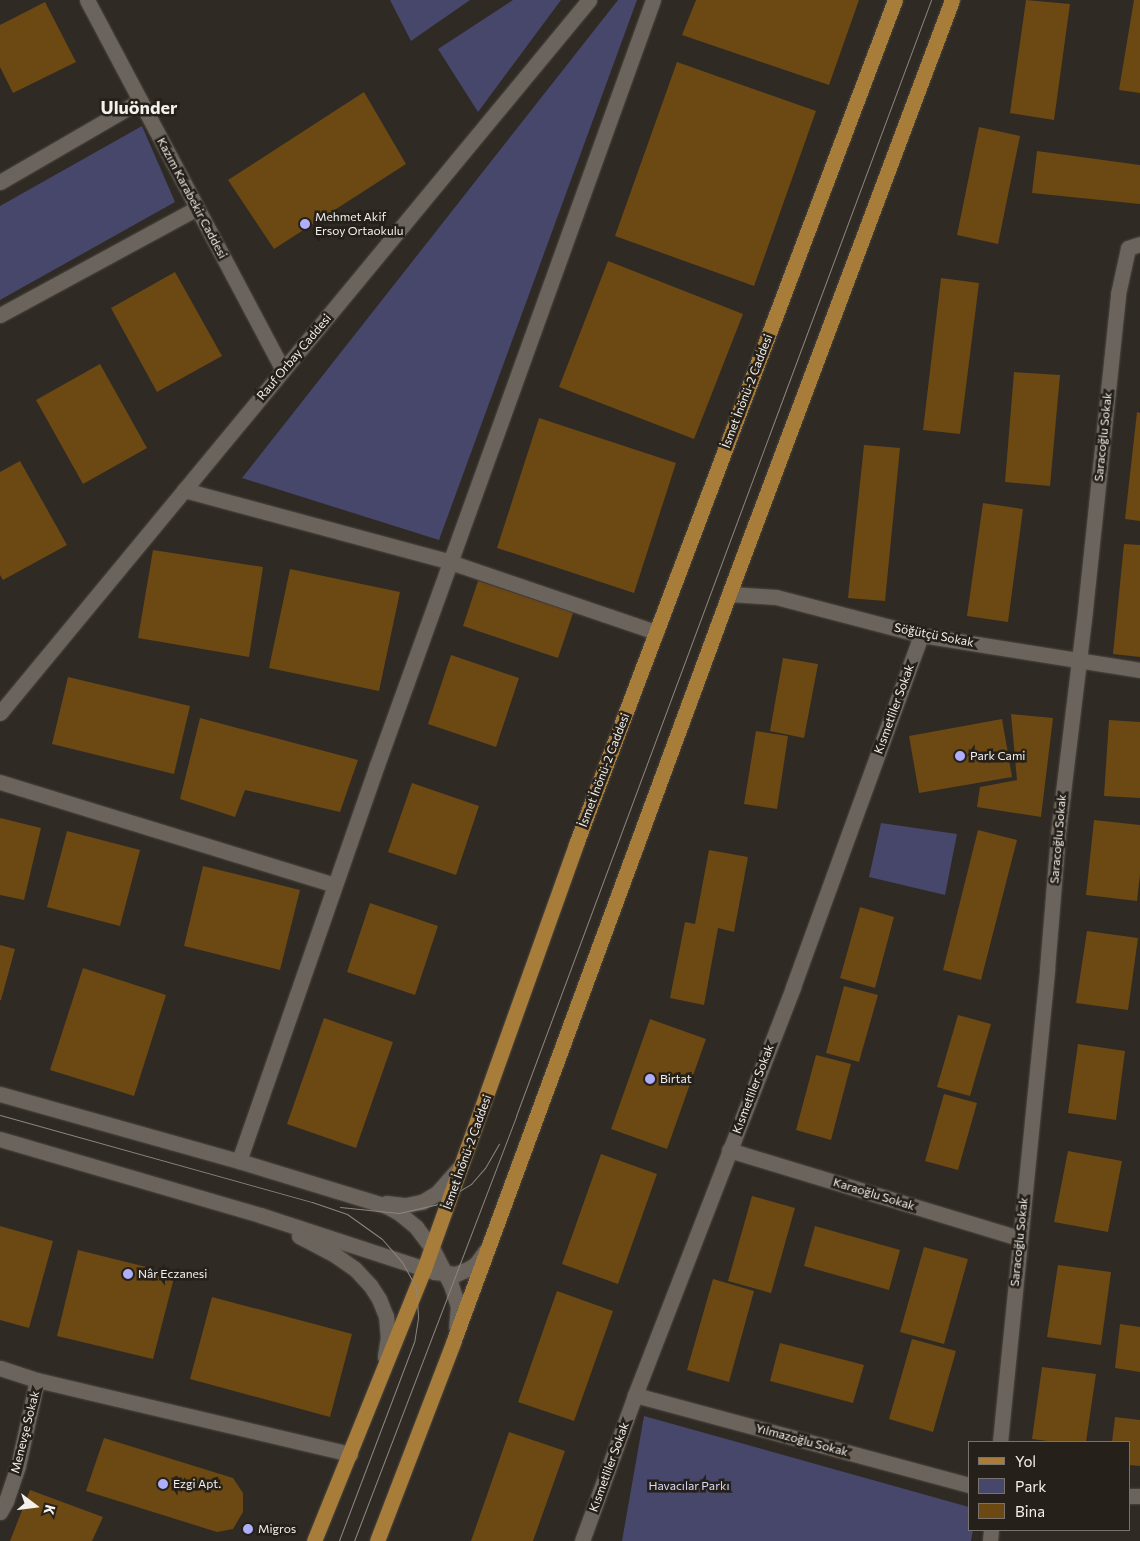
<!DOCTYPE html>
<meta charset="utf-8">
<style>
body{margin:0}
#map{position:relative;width:1140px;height:1541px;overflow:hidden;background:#2f2a23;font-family:Commissioner,sans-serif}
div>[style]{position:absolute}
.green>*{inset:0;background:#47466b}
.building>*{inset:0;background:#6c4813}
.roads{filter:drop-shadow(0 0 1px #4c4742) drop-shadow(0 0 1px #4c4742)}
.minor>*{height:15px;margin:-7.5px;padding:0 7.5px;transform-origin:7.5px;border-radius:7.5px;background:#6b645c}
.tertiary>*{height:15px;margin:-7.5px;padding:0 7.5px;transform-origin:7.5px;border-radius:7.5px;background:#6b645c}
.primary>*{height:15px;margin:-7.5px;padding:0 7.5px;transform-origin:7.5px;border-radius:7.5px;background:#a87c39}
.tram>*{height:1px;margin:-0.5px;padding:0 0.5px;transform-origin:0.5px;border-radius:0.5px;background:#8b8681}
.dots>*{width:14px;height:14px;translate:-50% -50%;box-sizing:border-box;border:2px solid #252019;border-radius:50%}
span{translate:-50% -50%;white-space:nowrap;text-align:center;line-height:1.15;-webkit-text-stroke:5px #252019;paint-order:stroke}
.street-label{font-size:12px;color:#f4f0ec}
.poi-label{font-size:12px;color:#f4f0ec}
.left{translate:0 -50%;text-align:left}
.park-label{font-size:12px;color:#d7d7f8}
.district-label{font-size:18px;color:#f4f0ec;font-weight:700}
.legend{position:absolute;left:968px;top:1441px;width:162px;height:90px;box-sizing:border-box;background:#252019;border:1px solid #78736d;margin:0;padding:6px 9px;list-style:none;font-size:15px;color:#f4f0ec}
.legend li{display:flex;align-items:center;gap:10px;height:25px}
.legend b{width:25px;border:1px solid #78736d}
.north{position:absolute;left:10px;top:1481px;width:50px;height:50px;-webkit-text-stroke:4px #252019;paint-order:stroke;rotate:105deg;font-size:14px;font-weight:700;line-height:20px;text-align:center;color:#f4f0ec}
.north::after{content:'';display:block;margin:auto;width:18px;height:22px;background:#f4f0ec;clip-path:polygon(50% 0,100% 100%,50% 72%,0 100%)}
</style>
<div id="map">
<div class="green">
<i style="clip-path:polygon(390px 0,470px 0,411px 41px)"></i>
<i style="clip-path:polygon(513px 0,561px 0,478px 112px,438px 49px)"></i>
<i style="clip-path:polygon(618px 0,637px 0,439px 540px,242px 478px)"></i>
<i style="clip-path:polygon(142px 126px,175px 202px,0 300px,0 206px)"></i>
<i style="clip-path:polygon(881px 823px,957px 834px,945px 895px,869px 877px)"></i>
<i style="clip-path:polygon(644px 1416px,969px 1507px,969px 1530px,973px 1530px,971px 1541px,622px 1541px)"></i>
</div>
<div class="building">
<i style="clip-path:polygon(696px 0,859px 0,829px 85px,682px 35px)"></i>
<i style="clip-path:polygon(1026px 0,1070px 4px,1054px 120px,1010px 113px)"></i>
<i style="clip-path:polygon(1134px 0,1140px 0,1140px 93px,1119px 90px)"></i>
<i style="clip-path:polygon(45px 2px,76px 62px,13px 93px,0 67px,0 25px)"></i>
<i style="clip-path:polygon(677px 62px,816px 111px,754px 286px,615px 236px)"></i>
<i style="clip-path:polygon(364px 92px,406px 164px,274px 249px,228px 180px)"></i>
<i style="clip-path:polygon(979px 127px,1020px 136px,998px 244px,957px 235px)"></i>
<i style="clip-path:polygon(1037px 151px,1140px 165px,1140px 204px,1032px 193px)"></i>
<i style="clip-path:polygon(608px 261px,743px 314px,694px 439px,559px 387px)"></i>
<i style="clip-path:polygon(175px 272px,222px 356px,157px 392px,111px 308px)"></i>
<i style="clip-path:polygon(941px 278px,979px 283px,960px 434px,923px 430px)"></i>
<i style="clip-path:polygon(100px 364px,147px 448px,83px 484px,36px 400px)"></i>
<i style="clip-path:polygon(1014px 372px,1060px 375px,1050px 486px,1005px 482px)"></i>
<i style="clip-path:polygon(1137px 412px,1140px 413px,1140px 521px,1125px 519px)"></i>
<i style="clip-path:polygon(539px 418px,676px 463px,634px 593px,497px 548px)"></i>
<i style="clip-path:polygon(864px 445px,900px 448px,885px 601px,848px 598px)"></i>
<i style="clip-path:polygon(20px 461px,67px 545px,3px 580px,0 575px,0 472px)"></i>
<i style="clip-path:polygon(983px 503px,1023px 509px,1008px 622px,967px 616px)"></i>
<i style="clip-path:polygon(1124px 544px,1140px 545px,1140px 657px,1113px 654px)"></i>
<i style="clip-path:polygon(153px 550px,263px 567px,249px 657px,138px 638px)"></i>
<i style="clip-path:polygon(290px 569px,400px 592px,379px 691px,269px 668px)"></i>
<i style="clip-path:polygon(478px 581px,573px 613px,558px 658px,463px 626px)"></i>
<i style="clip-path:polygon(451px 655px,519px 678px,496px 747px,428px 724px)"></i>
<i style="clip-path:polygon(783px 658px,818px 664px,804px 738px,770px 731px)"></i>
<i style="clip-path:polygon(68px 677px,190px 706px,174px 774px,52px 744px)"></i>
<i style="clip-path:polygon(1011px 714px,1053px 718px,1041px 817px,977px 807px,980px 787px,1017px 780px)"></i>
<i style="clip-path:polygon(200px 718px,358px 760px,340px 812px,245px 790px,235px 817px,180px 799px)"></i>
<i style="clip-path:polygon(1002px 719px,1012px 777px,919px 793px,909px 736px)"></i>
<i style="clip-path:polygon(1109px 720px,1140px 722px,1140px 798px,1104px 796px)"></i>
<i style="clip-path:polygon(756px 731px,788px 736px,777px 809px,744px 804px)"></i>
<i style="clip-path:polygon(412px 783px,479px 806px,456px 875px,388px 852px)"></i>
<i style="clip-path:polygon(0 818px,41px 828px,24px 900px,0 895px)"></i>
<i style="clip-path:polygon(1094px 820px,1140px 825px,1140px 874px,1137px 901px,1086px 895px)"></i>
<i style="clip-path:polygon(978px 830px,1017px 840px,981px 980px,943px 970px)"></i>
<i style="clip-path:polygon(67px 831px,140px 850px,120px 926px,47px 907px)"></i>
<i style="clip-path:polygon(709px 850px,748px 857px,734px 932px,718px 928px,704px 1005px,670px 998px,685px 922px,695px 924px)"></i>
<i style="clip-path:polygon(203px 866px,300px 890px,280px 970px,184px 946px)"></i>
<i style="clip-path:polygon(370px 903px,438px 926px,415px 995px,347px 972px)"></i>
<i style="clip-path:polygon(860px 907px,894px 917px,875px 988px,840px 978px)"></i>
<i style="clip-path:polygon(1087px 931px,1138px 938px,1128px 1010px,1076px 1003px)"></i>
<i style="clip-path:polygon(0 945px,15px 949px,1px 1000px,0 1000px)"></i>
<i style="clip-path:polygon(83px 968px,166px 995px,134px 1096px,50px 1070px)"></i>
<i style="clip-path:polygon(844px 986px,878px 995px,859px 1062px,826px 1053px)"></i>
<i style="clip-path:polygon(958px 1015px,991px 1024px,970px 1096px,937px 1087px)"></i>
<i style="clip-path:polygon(324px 1018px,393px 1042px,356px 1148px,287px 1124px)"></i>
<i style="clip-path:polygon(650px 1019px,706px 1039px,667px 1149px,611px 1129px)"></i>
<i style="clip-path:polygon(1078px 1044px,1125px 1051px,1116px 1120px,1068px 1113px)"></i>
<i style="clip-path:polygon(816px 1055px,851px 1064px,831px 1140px,796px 1130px)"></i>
<i style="clip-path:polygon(944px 1094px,977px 1103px,958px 1170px,925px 1161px)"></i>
<i style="clip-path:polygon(1068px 1151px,1122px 1161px,1108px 1232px,1054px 1222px)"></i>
<i style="clip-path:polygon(601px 1154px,657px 1174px,618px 1284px,562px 1264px)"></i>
<i style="clip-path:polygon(752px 1196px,795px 1208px,771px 1293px,728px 1281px)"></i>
<i style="clip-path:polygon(0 1226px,53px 1241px,29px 1328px,0 1320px)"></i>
<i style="clip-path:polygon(815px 1226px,900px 1250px,889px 1290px,804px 1266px)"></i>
<i style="clip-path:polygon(924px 1247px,968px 1259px,944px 1344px,900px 1332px)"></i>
<i style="clip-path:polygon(78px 1250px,175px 1274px,153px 1359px,57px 1336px)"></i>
<i style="clip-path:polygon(1058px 1265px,1111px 1272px,1101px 1345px,1047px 1337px)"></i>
<i style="clip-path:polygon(713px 1279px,754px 1291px,729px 1382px,687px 1370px)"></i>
<i style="clip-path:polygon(557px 1291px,613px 1311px,574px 1421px,518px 1402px)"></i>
<i style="clip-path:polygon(212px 1297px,352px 1334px,330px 1417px,190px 1379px)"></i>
<i style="clip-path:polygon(1120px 1324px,1140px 1327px,1140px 1372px,1115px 1368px)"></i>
<i style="clip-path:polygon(912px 1339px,956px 1351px,933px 1432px,889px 1419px)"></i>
<i style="clip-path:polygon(780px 1343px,864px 1365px,853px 1403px,770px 1381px)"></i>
<i style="clip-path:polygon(1042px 1367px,1096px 1374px,1086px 1442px,1055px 1442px,1032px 1439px)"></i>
<i style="clip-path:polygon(1115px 1417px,1140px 1420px,1140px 1466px,1129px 1465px,1129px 1442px,1112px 1442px)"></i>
<i style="clip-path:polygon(509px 1432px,565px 1451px,533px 1541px,471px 1541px)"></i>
<i style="clip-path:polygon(104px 1438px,233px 1478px,243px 1493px,243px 1512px,233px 1529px,217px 1532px,86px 1491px)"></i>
<i style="clip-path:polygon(30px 1490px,103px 1517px,92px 1541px,10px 1541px)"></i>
</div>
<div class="roads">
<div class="minor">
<i style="left:0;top:315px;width:224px;rotate:-28.5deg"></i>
<i style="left:184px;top:490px;width:276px;rotate:15.1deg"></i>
<i style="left:450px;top:562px;width:218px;rotate:18.8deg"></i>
<i style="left:729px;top:594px;width:47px;rotate:3.7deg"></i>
<i style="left:776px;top:597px;width:150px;rotate:14.7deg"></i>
<i style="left:921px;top:635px;width:222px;rotate:9.1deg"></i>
<i style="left:0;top:782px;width:350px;rotate:17.1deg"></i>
<i style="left:729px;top:1150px;width:303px;rotate:16.9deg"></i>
<i style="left:239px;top:1161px;width:419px;rotate:-70.8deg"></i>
<i style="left:377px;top:765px;width:813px;rotate:-70.16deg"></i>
<i style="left:0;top:1368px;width:39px;rotate:18deg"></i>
<i style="left:37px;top:1380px;width:322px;rotate:13.3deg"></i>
<i style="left:635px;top:1395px;width:346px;rotate:15.1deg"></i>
<i style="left:1000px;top:1442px;width:475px;rotate:-84.3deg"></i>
<i style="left:1047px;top:969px;width:135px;rotate:-85.3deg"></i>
<i style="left:1058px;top:834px;width:226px;rotate:-83.1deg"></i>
<i style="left:1085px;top:610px;width:318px;rotate:-84deg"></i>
<i style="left:1118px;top:294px;width:47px;rotate:-77.7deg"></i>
<i style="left:1128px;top:248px;width:13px;rotate:-18deg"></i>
<i style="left:1129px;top:1496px;width:11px"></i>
<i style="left:0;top:1512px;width:13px;rotate:-61deg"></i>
<i style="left:6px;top:1501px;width:37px;rotate:-71deg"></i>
<i style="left:18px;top:1466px;width:88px;rotate:-77.5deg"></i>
<i style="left:582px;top:1541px;width:155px;rotate:-70deg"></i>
<i style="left:635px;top:1395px;width:438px;rotate:-68.8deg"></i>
<i style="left:793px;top:987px;width:375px;rotate:-70deg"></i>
<i style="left:990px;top:1541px;width:11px;rotate:-85deg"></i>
</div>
<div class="tertiary">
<i style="left:87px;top:0;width:419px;rotate:62.1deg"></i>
<i style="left:0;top:182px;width:162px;rotate:-30.1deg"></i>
<i style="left:0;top:713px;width:925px;rotate:-50.44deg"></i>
<i style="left:0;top:1094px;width:248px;rotate:15.7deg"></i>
<i style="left:239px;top:1161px;width:154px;rotate:17deg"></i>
<i style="left:386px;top:1206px;width:15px;rotate:28deg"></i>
<i style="left:399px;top:1213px;width:22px;rotate:39deg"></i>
<i style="left:416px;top:1227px;width:26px;rotate:53deg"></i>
<i style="left:432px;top:1248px;width:42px;rotate:62.8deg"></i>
<i style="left:451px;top:1285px;width:22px;rotate:72deg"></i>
<i style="left:458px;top:1306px;width:21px;rotate:95deg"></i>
<i style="left:0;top:1139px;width:271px;rotate:16.3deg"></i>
<i style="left:260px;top:1215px;width:183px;rotate:18.1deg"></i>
<i style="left:434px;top:1272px;width:22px;rotate:5deg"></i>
<i style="left:456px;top:1274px;width:13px;rotate:-23deg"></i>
<i style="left:468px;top:1269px;width:9px;rotate:-32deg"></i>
<i style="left:476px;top:1264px;width:17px;rotate:-54deg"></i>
<i style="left:386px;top:1203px;width:20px;rotate:6deg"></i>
<i style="left:406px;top:1205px;width:16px;rotate:-11deg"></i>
<i style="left:422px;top:1202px;width:17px;rotate:-31deg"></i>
<i style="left:437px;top:1193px;width:33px;rotate:-49deg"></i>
<i style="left:299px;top:1236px;width:41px;rotate:27.8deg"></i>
<i style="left:335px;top:1255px;width:24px;rotate:35deg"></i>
<i style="left:355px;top:1269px;width:22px;rotate:47deg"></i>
<i style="left:370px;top:1285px;width:17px;rotate:57deg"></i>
<i style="left:379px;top:1299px;width:18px;rotate:68deg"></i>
<i style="left:386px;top:1316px;width:21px;rotate:85deg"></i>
<i style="left:388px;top:1337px;width:20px;rotate:99deg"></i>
</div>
<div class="primary">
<i style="left:314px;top:1541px;width:293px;rotate:-68deg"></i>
<i style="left:424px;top:1269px;width:451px;rotate:-70.3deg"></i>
<i style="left:576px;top:844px;width:902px;rotate:-69.3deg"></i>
<i style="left:377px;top:1541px;width:215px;rotate:-69deg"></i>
<i style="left:454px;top:1340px;width:795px;rotate:-69.76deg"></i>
<i style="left:729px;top:594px;width:634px;rotate:-69.42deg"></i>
</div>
</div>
<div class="tram">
<i style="left:0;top:1115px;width:324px;rotate:15.6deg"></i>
<i style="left:312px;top:1202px;width:37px;rotate:19deg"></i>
<i style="left:347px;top:1214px;width:43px;rotate:35.5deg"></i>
<i style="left:382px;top:1239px;width:30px;rotate:49deg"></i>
<i style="left:402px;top:1262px;width:29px;rotate:61deg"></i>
<i style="left:416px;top:1287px;width:31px;rotate:86deg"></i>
<i style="left:418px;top:1318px;width:24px;rotate:99deg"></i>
<i style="left:414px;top:1342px;width:213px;rotate:110.7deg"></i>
<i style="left:340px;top:1207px;width:59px;rotate:5.8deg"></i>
<i style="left:399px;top:1213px;width:37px;rotate:-13deg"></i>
<i style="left:435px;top:1205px;width:42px;rotate:-30.3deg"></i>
<i style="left:471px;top:1184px;width:21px;rotate:-49deg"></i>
<i style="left:485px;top:1168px;width:28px;rotate:-60deg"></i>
<i style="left:354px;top:1541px;width:455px;rotate:-69.1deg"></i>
<i style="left:516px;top:1116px;width:1191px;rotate:-69.6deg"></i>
</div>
<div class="dots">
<i style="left:305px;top:224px;background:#afaefa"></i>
<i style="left:960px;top:756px;background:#afaefa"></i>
<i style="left:650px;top:1079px;background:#afaefa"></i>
<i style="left:128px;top:1274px;background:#afaefa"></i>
<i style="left:163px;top:1484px;background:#afaefa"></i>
<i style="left:248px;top:1529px;background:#afaefa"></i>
</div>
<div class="street-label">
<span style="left:192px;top:198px;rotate:62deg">Kazım Karabekir Caddesi</span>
<span style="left:294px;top:357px;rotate:-50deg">Rauf Orbay Caddesi</span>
<span style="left:747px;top:391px;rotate:-69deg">İsmet İnönü-2 Caddesi</span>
<span style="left:1103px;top:437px;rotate:-84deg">Saracoğlu Sokak</span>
<span style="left:934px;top:635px;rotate:11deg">Söğütçü Sokak</span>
<span style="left:894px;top:709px;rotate:-70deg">Kısmetliler Sokak</span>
<span style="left:604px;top:770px;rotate:-69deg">İsmet İnönü-2 Caddesi</span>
<span style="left:1058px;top:839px;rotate:-85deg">Saracoğlu Sokak</span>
<span style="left:753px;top:1089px;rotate:-69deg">Kısmetliler Sokak</span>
<span style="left:467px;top:1152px;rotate:-70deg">İsmet İnönü-2 Caddesi</span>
<span style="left:874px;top:1194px;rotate:17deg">Karaoğlu Sokak</span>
<span style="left:1019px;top:1242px;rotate:-84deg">Saracoğlu Sokak</span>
<span style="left:25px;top:1432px;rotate:-76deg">Menevşe Sokak</span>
<span style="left:802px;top:1440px;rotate:15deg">Yılmazoğlu Sokak</span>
<span style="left:609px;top:1467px;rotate:-70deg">Kısmetliler Sokak</span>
</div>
<div class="poi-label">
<span class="left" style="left:315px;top:224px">Mehmet Akif<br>Ersoy Ortaokulu</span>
<span class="left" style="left:970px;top:756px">Park Cami</span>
<span class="left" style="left:660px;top:1079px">Birtat</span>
<span class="left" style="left:138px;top:1274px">Nâr Eczanesi</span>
<span class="left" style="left:173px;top:1484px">Ezgi Apt.</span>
<span class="left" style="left:258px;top:1529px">Migros</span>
</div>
<div class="park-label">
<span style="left:689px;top:1486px">Havacılar Parkı</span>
</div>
<div class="district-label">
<span style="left:139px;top:107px">Uluönder</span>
</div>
<ul class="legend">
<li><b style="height:6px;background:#a87c39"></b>Yol</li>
<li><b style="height:14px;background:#47466b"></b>Park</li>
<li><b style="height:14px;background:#6c4813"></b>Bina</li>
</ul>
<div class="north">K</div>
</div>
